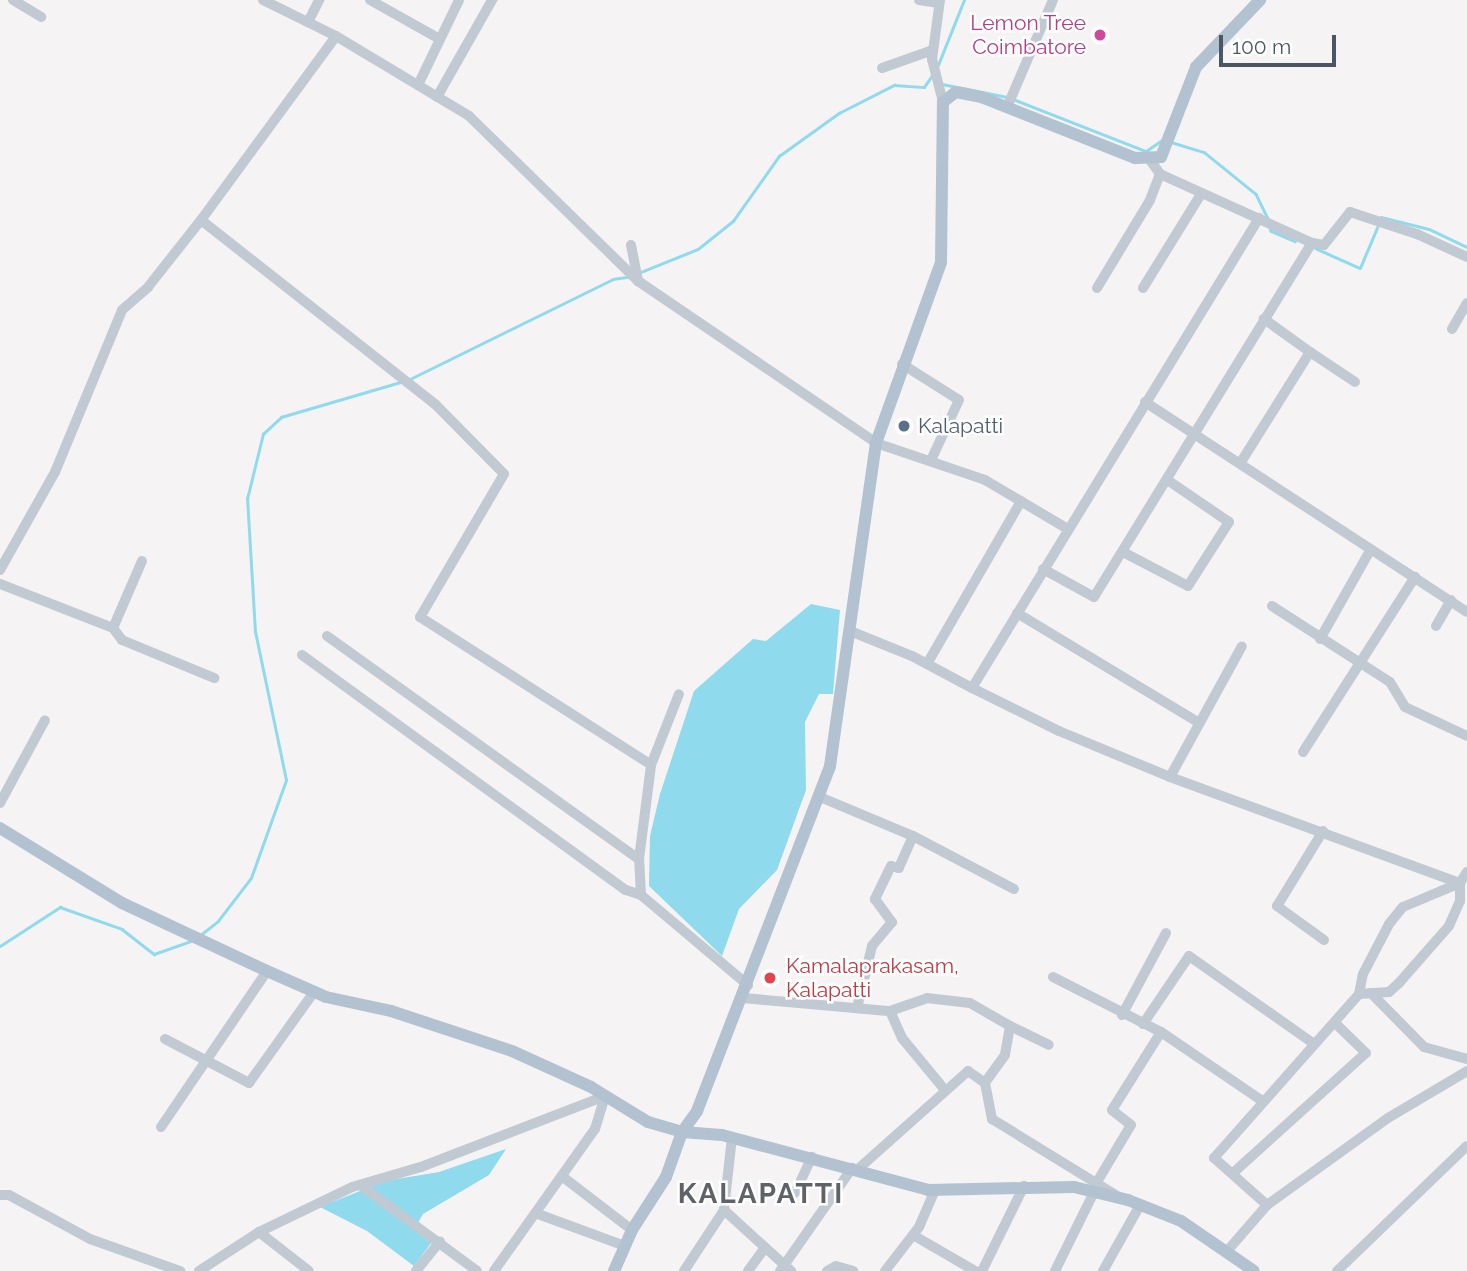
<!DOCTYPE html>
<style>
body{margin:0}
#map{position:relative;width:1467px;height:1271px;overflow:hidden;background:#f5f3f3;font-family:Raleway,sans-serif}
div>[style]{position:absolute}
.water>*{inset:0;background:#90daee}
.stream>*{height:2.5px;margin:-1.25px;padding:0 1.25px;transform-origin:1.25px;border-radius:1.25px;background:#90daee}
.minor>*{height:10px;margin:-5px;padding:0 5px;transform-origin:5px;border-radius:5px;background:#c1cad2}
.major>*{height:12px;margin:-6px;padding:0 6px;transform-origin:6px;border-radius:6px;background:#b3c2d1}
.dots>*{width:19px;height:19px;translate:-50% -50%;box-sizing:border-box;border:4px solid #fff;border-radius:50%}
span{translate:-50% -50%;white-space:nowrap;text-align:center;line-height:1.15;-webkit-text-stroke:5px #fff;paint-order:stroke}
.hotel-label{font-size:21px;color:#b23c85}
.right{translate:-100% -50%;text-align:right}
.service-label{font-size:21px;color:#4e5e75}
.left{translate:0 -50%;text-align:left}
.health-label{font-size:21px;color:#be3a42}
.district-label{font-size:28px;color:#5f6368;font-weight:700;letter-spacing:2px}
.scale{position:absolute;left:1219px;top:35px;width:117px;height:32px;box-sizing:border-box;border:4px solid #4a5661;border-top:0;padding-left:9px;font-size:21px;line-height:24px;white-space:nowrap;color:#4a5661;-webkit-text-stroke:5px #fff;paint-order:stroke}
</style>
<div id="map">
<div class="water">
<i style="clip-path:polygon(811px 604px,840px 610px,833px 694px,819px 694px,805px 722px,806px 790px,777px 870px,739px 909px,722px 956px,649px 886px,650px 836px,660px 794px,694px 691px,753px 639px,766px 641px)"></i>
<i style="clip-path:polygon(506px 1149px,489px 1175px,423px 1214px,414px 1230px,431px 1243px,414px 1266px,367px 1231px,320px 1207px,385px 1181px,439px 1172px)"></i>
</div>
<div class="stream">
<i style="left:938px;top:65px;width:70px;rotate:-68.2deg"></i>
<i style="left:942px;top:84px;width:66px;rotate:11.3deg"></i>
<i style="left:1013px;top:99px;width:143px;rotate:21.4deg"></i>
<i style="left:1146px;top:151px;width:18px;rotate:-34deg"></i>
<i style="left:1171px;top:142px;width:34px;rotate:17deg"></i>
<i style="left:1204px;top:152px;width:67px;rotate:38.9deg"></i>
<i style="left:1256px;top:194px;width:28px;rotate:64deg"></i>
<i style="left:1381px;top:217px;width:49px;rotate:14deg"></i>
<i style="left:1429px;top:229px;width:42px;rotate:25.3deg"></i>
<i style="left:1269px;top:226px;width:5px;rotate:68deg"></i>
<i style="left:1271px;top:231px;width:26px;rotate:23deg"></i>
<i style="left:1315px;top:248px;width:49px;rotate:24deg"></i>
<i style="left:1360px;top:268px;width:49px;rotate:-67.1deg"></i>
<i style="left:641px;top:272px;width:61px;rotate:-22deg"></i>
<i style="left:698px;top:249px;width:45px;rotate:-38.7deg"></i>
<i style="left:733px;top:221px;width:80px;rotate:-54.7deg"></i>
<i style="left:779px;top:156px;width:74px;rotate:-35.6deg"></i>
<i style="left:839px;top:113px;width:62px;rotate:-27deg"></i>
<i style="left:894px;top:85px;width:30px;rotate:4deg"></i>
<i style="left:924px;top:87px;width:16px;rotate:-55deg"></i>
<i style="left:410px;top:379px;width:226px;rotate:-26.2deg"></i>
<i style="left:613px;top:279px;width:15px;rotate:-8deg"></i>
<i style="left:199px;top:936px;width:24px;rotate:-38deg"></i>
<i style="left:218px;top:921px;width:54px;rotate:-52.5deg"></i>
<i style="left:251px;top:878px;width:104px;rotate:-70.3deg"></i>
<i style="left:286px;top:780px;width:151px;rotate:-101.8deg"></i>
<i style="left:255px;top:632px;width:133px;rotate:-93.4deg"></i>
<i style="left:247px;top:499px;width:67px;rotate:-76.2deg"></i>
<i style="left:263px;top:434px;width:25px;rotate:-43deg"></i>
<i style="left:281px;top:417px;width:125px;rotate:-16.3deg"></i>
<i style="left:0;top:946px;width:72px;rotate:-33deg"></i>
<i style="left:60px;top:907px;width:66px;rotate:19.5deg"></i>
<i style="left:122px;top:929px;width:41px;rotate:38deg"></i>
<i style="left:154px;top:954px;width:42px;rotate:-19.3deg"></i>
</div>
<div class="minor">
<i style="left:13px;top:0;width:33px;rotate:31deg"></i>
<i style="left:263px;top:0;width:81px;rotate:26.3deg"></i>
<i style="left:336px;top:36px;width:155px;rotate:31deg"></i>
<i style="left:469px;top:116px;width:236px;rotate:44.3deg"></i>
<i style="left:638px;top:281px;width:288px;rotate:34.2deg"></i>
<i style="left:876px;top:443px;width:115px;rotate:18.7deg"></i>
<i style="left:985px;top:480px;width:96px;rotate:30.6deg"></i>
<i style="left:370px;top:0;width:78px;rotate:29.2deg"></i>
<i style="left:919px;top:0;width:20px;rotate:9deg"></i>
<i style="left:940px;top:0;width:60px;rotate:97.7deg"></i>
<i style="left:932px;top:59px;width:44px;rotate:75.7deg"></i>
<i style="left:308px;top:22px;width:25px;rotate:-63deg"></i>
<i style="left:882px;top:68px;width:54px;rotate:-19.4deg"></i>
<i style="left:418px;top:85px;width:94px;rotate:-64.2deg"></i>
<i style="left:437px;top:97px;width:112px;rotate:-60.4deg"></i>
<i style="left:1008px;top:105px;width:114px;rotate:-66.8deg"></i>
<i style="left:1150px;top:160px;width:17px;rotate:54deg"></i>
<i style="left:1160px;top:174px;width:167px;rotate:24.4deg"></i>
<i style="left:1312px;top:243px;width:12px;rotate:9deg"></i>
<i style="left:1324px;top:245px;width:42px;rotate:-51.8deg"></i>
<i style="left:1350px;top:212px;width:71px;rotate:18.2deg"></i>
<i style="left:1417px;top:234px;width:55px;rotate:24.7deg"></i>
<i style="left:201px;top:220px;width:298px;rotate:38.2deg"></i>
<i style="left:435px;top:404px;width:98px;rotate:45.4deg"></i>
<i style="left:504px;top:474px;width:166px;rotate:120.4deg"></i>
<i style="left:420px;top:617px;width:274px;rotate:32.6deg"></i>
<i style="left:631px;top:245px;width:37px;rotate:79deg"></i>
<i style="left:1097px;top:288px;width:103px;rotate:-58.9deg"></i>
<i style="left:1150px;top:200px;width:28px;rotate:-69deg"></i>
<i style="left:1143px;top:288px;width:110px;rotate:-58.3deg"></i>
<i style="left:1452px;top:329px;width:30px;rotate:-60deg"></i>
<i style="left:1310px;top:352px;width:54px;rotate:33.7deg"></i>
<i style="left:902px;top:364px;width:67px;rotate:32.3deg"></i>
<i style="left:959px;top:400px;width:66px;rotate:115deg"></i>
<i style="left:1145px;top:402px;width:384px;rotate:33.1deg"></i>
<i style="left:1241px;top:462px;width:130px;rotate:-57.9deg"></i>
<i style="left:1310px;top:352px;width:57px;rotate:-144.3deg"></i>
<i style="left:1123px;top:552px;width:73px;rotate:27.6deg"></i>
<i style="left:1188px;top:586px;width:76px;rotate:-57.4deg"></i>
<i style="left:1229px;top:522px;width:73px;rotate:-145.7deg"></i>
<i style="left:1043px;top:569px;width:58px;rotate:28.8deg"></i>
<i style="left:1094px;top:597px;width:416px;rotate:-58.4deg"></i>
<i style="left:0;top:570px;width:112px;rotate:-60.7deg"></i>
<i style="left:55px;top:472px;width:175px;rotate:-67.5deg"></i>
<i style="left:122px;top:310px;width:35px;rotate:-41deg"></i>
<i style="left:148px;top:287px;width:85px;rotate:-51.7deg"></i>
<i style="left:201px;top:220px;width:228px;rotate:-53.7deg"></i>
<i style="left:0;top:584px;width:121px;rotate:21.3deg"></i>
<i style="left:113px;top:628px;width:15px;rotate:53deg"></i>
<i style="left:122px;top:640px;width:100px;rotate:22.4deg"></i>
<i style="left:1272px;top:606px;width:140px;rotate:32.8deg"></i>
<i style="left:1390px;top:682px;width:29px;rotate:59deg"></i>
<i style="left:1405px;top:707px;width:68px;rotate:25.1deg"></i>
<i style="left:1017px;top:613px;width:213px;rotate:31.1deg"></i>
<i style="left:1436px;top:626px;width:30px;rotate:-60deg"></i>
<i style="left:113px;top:628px;width:73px;rotate:-66.6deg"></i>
<i style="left:850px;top:631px;width:67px;rotate:22deg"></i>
<i style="left:912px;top:656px;width:68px;rotate:28.1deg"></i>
<i style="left:972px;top:688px;width:551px;rotate:-58.59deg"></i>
<i style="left:327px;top:636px;width:384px;rotate:35.6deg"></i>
<i style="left:1320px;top:639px;width:103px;rotate:-60.5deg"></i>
<i style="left:302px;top:655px;width:400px;rotate:36deg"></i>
<i style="left:626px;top:890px;width:16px;rotate:18deg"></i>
<i style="left:641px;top:895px;width:140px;rotate:40.1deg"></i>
<i style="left:927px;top:664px;width:188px;rotate:-60deg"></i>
<i style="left:972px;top:688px;width:97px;rotate:26.3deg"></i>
<i style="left:1059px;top:731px;width:120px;rotate:22.5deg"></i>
<i style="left:1170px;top:777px;width:149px;rotate:-61.2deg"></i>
<i style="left:1303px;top:752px;width:208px;rotate:-57.4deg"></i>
<i style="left:1170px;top:777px;width:309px;rotate:20.1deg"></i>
<i style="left:1460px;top:883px;width:18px;rotate:90deg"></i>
<i style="left:1460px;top:901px;width:27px;rotate:114deg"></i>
<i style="left:1449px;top:926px;width:76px;rotate:131.3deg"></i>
<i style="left:1399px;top:983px;width:13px;rotate:138deg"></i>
<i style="left:1389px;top:992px;width:30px;rotate:176deg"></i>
<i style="left:820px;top:797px;width:101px;rotate:22.8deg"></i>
<i style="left:913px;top:836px;width:35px;rotate:114deg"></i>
<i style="left:899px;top:868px;width:8px;rotate:-166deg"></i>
<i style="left:891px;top:866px;width:37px;rotate:116deg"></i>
<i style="left:875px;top:899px;width:29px;rotate:54deg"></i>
<i style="left:892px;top:922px;width:31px;rotate:130deg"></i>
<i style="left:872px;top:946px;width:64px;rotate:103.6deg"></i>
<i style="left:0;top:803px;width:94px;rotate:-61.5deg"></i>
<i style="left:1323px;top:831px;width:88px;rotate:121.5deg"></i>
<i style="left:1277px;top:906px;width:58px;rotate:35.9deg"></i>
<i style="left:913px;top:836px;width:114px;rotate:27.7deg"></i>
<i style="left:641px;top:895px;width:36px;rotate:-93deg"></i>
<i style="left:639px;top:859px;width:95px;rotate:-82.7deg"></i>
<i style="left:651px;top:765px;width:76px;rotate:-68.5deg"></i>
<i style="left:1053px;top:977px;width:121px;rotate:27deg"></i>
<i style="left:1161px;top:1032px;width:121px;rotate:34.2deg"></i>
<i style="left:1371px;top:993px;width:76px;rotate:45.5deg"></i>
<i style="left:1424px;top:1047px;width:45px;rotate:15.6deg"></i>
<i style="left:743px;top:998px;width:148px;rotate:5.1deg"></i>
<i style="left:890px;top:1011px;width:39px;rotate:-19deg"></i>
<i style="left:927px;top:998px;width:43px;rotate:6.6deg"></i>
<i style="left:970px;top:1003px;width:46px;rotate:29.9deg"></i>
<i style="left:1010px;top:1026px;width:29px;rotate:100deg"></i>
<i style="left:1005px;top:1055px;width:34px;rotate:126deg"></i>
<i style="left:985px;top:1083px;width:37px;rotate:79deg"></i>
<i style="left:992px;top:1119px;width:147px;rotate:31.6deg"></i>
<i style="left:890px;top:1011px;width:30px;rotate:66deg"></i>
<i style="left:902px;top:1038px;width:66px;rotate:50.5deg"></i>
<i style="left:1122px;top:1015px;width:93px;rotate:-61.8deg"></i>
<i style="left:1143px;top:1024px;width:82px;rotate:-55.9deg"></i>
<i style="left:1189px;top:956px;width:153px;rotate:35.1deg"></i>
<i style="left:1010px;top:1026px;width:43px;rotate:26deg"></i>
<i style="left:165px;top:1039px;width:95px;rotate:27.6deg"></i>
<i style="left:249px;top:1083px;width:112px;rotate:-54.5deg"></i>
<i style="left:161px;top:1127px;width:189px;rotate:-55.8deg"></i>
<i style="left:732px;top:1137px;width:73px;rotate:96.3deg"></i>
<i style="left:724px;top:1210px;width:91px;rotate:42.3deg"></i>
<i style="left:857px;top:1170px;width:149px;rotate:-41.7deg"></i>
<i style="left:968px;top:1071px;width:21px;rotate:35deg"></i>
<i style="left:1233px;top:1173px;width:179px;rotate:-42.1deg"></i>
<i style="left:1366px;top:1053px;width:43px;rotate:-135.9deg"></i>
<i style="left:563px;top:1177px;width:87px;rotate:37.5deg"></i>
<i style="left:1097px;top:1182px;width:66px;rotate:-59.2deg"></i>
<i style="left:1131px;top:1125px;width:24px;rotate:-142deg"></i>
<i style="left:1112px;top:1110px;width:92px;rotate:-57.9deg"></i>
<i style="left:360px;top:1185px;width:145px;rotate:36.3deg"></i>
<i style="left:795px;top:1193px;width:40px;rotate:-65deg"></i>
<i style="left:0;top:1195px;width:9px"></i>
<i style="left:9px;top:1195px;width:92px;rotate:28.5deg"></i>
<i style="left:90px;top:1239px;width:96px;rotate:19.6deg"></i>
<i style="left:1267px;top:1205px;width:149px;rotate:-35.7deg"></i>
<i style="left:1388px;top:1118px;width:92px;rotate:-30.7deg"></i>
<i style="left:538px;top:1214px;width:93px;rotate:20.2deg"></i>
<i style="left:259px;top:1232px;width:63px;rotate:38deg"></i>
<i style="left:913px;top:1235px;width:72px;rotate:30.1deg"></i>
<i style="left:1228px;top:1250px;width:60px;rotate:-49.1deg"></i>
<i style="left:1267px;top:1205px;width:71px;rotate:-138.4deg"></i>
<i style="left:1214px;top:1158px;width:219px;rotate:-48.5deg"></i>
<i style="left:1359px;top:994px;width:20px;rotate:-79deg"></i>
<i style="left:1363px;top:974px;width:56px;rotate:-62.5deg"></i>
<i style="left:1389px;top:924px;width:22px;rotate:-51deg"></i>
<i style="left:1403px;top:907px;width:62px;rotate:-22.8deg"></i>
<i style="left:1460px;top:883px;width:13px;rotate:-58deg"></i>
<i style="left:199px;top:1271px;width:72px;rotate:-33deg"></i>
<i style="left:259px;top:1232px;width:103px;rotate:-25.8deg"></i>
<i style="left:352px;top:1187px;width:72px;rotate:-16.2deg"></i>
<i style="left:421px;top:1167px;width:197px;rotate:-21.1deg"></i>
<i style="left:416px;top:1271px;width:38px;rotate:-51deg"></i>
<i style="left:494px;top:1271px;width:174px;rotate:-54.6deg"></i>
<i style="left:595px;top:1129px;width:34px;rotate:-73deg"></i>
<i style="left:684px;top:1271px;width:73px;rotate:-56.7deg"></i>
<i style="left:748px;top:1271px;width:29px;rotate:-54deg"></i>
<i style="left:780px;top:1271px;width:126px;rotate:-55deg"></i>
<i style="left:827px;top:1271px;width:10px;rotate:-29deg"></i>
<i style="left:836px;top:1266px;width:18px;rotate:16deg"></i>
<i style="left:885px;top:1271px;width:56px;rotate:-52.3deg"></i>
<i style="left:919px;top:1227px;width:40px;rotate:-66.6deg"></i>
<i style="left:982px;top:1271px;width:95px;rotate:-63.7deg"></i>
<i style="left:1055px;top:1271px;width:88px;rotate:-63.7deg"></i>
<i style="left:1103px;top:1271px;width:76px;rotate:-60.7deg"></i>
<i style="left:1337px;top:1271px;width:180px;rotate:-43.9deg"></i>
</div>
<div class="major">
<i style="left:0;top:828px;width:143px;rotate:31.6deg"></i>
<i style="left:122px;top:903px;width:160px;rotate:25.1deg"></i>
<i style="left:267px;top:971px;width:64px;rotate:23.8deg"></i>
<i style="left:326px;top:997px;width:66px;rotate:12.2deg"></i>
<i style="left:391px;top:1011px;width:127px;rotate:18.3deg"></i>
<i style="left:512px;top:1051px;width:87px;rotate:24.5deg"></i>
<i style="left:591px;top:1087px;width:67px;rotate:31.6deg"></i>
<i style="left:648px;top:1122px;width:35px;rotate:16deg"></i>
<i style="left:682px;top:1132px;width:40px;rotate:4.3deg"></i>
<i style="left:722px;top:1135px;width:213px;rotate:14.9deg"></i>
<i style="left:928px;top:1190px;width:146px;rotate:-1.2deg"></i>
<i style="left:1074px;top:1187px;width:56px;rotate:13.5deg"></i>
<i style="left:1128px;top:1200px;width:57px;rotate:21.6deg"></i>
<i style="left:1181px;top:1221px;width:88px;rotate:34.4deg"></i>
<i style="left:614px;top:1271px;width:45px;rotate:-66.3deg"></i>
<i style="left:632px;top:1230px;width:63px;rotate:-57.3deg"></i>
<i style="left:666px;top:1177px;width:48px;rotate:-70.4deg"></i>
<i style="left:682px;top:1132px;width:26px;rotate:-54deg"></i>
<i style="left:697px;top:1111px;width:370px;rotate:-68.9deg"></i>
<i style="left:830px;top:766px;width:326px;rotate:-81.9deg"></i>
<i style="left:876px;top:443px;width:192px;rotate:-70.2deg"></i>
<i style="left:941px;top:262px;width:160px;rotate:-89.3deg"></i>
<i style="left:943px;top:102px;width:16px;rotate:-38deg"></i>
<i style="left:956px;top:92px;width:25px;rotate:11deg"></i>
<i style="left:981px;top:97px;width:166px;rotate:21.6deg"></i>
<i style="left:1135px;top:158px;width:26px;rotate:-2deg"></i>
<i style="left:1161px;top:157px;width:97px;rotate:-68.7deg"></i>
<i style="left:1196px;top:67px;width:93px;rotate:-46.3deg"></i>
</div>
<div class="dots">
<i style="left:1100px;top:35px;background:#d1479c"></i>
<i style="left:904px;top:426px;background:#5c6f8a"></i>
<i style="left:770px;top:978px;background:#e0444e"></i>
</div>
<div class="hotel-label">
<span class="right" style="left:1086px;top:35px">Lemon Tree<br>Coimbatore</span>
</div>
<div class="service-label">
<span class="left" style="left:918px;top:426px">Kalapatti</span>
</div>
<div class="health-label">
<span class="left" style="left:786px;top:978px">Kamalaprakasam,<br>Kalapatti</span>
</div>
<div class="district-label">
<span style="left:761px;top:1194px">KALAPATTI</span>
</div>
<div class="scale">100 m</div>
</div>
